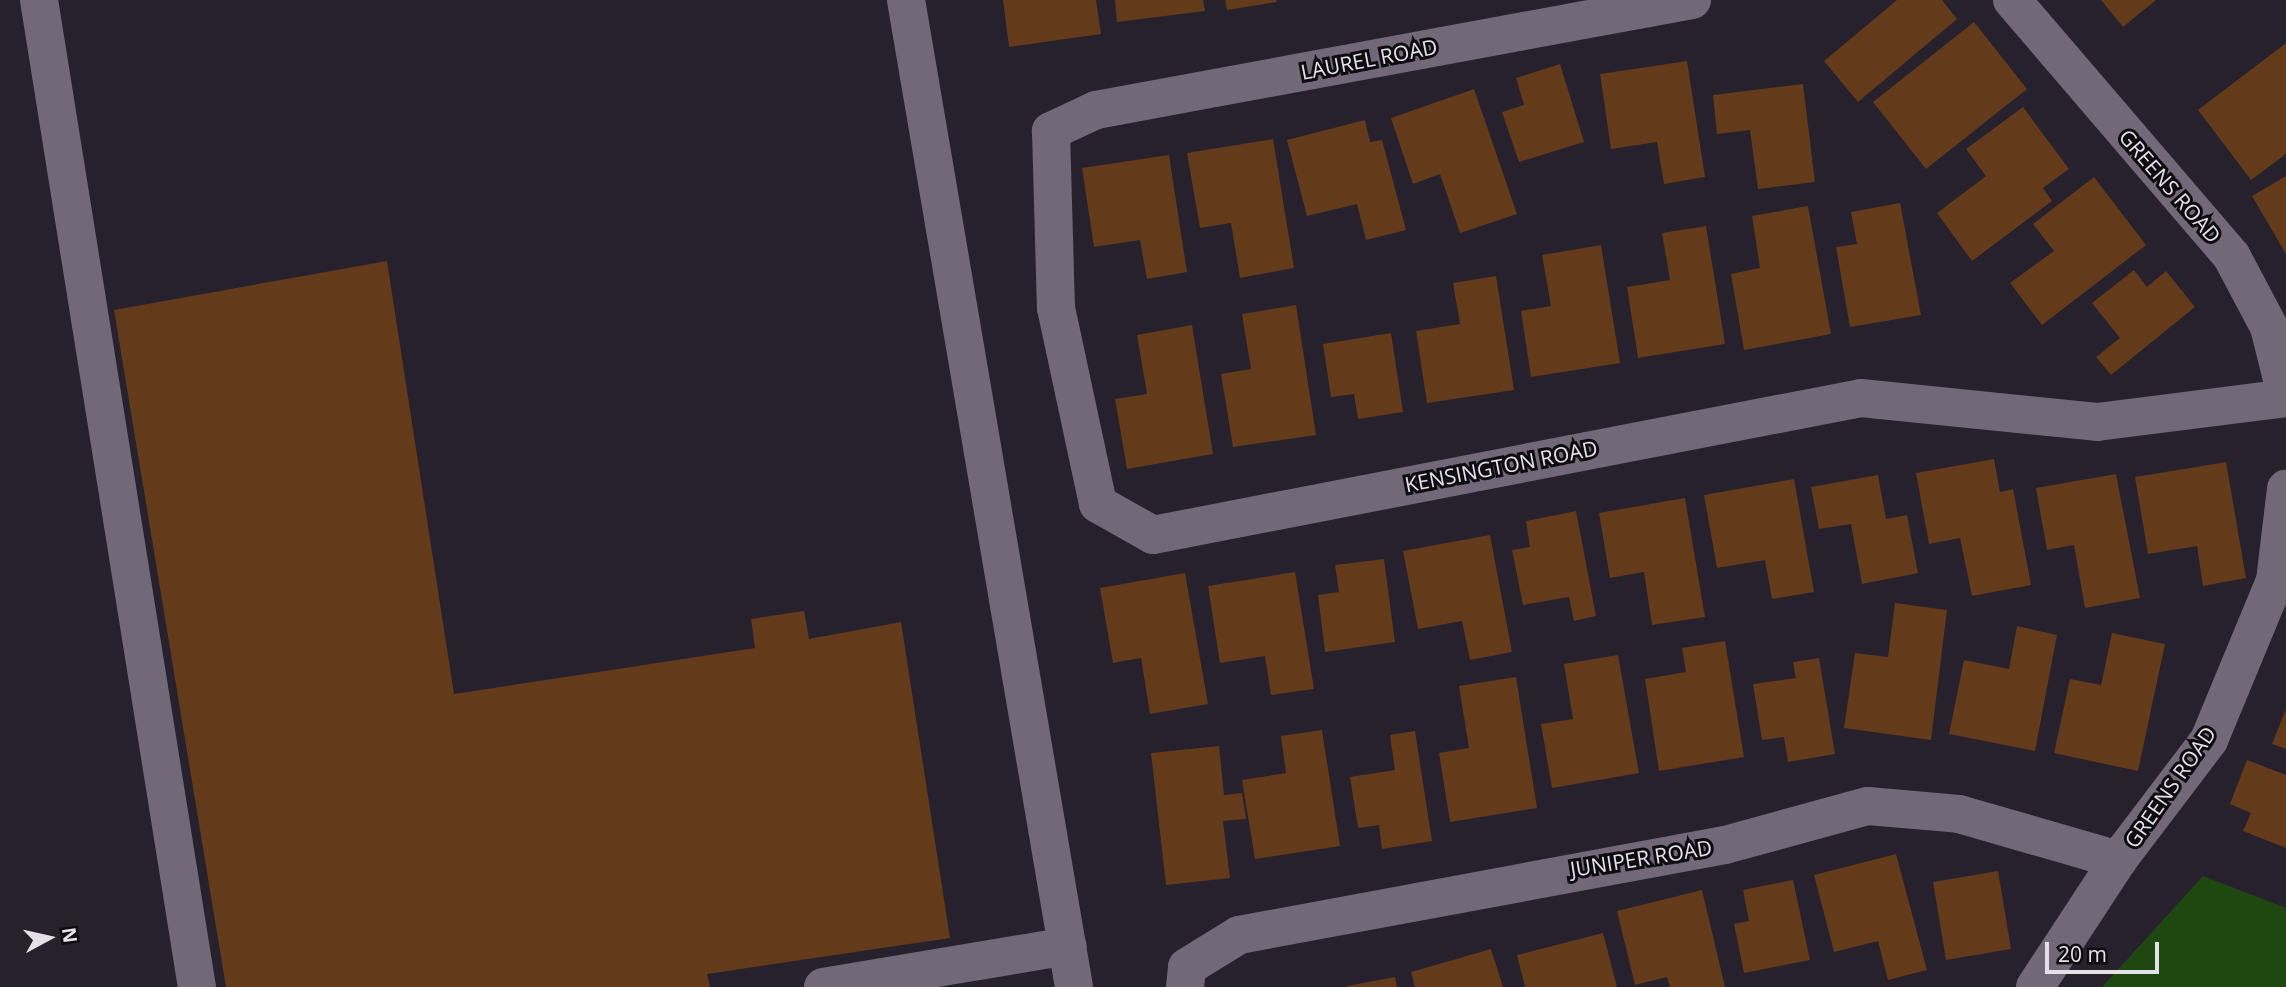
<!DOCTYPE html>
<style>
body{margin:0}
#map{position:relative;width:2286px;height:987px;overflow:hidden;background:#27202d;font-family:"Open Sans",sans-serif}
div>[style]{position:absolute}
.green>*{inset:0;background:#1f4810}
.building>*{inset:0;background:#633a1a}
.minor>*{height:38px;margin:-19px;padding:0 19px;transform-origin:19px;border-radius:19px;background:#716978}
span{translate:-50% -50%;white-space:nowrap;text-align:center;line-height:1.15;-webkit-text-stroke:6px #0e0b11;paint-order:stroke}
.street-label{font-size:21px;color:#e5e1e9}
.north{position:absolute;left:14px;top:903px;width:70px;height:70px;-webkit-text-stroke:5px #0e0b11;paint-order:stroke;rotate:82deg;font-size:19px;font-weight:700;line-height:28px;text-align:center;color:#e5e1e9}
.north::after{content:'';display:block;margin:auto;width:24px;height:32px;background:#e5e1e9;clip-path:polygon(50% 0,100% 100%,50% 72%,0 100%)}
.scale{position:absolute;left:2045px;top:942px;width:114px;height:32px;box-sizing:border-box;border:4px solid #e5e1e9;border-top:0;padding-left:9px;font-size:21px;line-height:24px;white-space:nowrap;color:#e5e1e9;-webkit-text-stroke:5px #0e0b11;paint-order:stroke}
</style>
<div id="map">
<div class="green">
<i style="clip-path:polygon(2203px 876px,2286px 908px,2286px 987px,2102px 987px)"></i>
</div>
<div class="building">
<i style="clip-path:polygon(1003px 0,1096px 0,1101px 34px,1009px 47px)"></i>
<i style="clip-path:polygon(1115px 0,1203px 0,1205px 11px,1117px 22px)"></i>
<i style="clip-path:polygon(1225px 0,1276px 0,1277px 2px,1227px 10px)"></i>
<i style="clip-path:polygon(1897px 0,1942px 0,1957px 19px,1858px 102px,1824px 61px)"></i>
<i style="clip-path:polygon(2101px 0,2156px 0,2123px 27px)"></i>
<i style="clip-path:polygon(1974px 22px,2027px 89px,1926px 169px,1873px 102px)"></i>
<i style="clip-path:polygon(2286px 43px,2286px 154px,2251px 180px,2198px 110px)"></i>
<i style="clip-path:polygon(1687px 61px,1705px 177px,1664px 184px,1657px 142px,1611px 149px,1600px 74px)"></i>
<i style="clip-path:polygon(1560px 64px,1584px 142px,1519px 162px,1502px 112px,1524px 105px,1516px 78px)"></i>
<i style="clip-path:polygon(1803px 84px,1815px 182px,1758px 189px,1750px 130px,1717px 134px,1713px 95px)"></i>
<i style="clip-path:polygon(1474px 89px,1517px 214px,1460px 233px,1440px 174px,1413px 184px,1391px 118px)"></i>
<i style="clip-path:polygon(2023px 107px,2069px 169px,2043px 188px,2052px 201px,1972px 261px,1937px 213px,1986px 176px,1966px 149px)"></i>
<i style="clip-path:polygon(1365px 120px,1370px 142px,1382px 140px,1406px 230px,1366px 240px,1357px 204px,1307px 216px,1287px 140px)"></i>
<i style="clip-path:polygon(1273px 139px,1294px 268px,1240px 278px,1231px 223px,1200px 228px,1187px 153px)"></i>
<i style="clip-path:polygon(1169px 155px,1187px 272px,1147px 279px,1140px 240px,1094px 247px,1082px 168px)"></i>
<i style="clip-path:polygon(2286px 176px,2286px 254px,2252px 196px)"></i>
<i style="clip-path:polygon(2094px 177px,2146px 245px,2042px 325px,2010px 283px,2054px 251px,2033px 224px)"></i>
<i style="clip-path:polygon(1900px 203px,1921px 315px,1850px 327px,1836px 247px,1857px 244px,1851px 212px)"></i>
<i style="clip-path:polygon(1808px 206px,1831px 334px,1744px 350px,1731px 274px,1760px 268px,1752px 216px)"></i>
<i style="clip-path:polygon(1706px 226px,1725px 344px,1638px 358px,1627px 287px,1670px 280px,1662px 233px)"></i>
<i style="clip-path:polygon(1601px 245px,1620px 363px,1531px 377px,1521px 311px,1551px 306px,1542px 255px)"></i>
<i style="clip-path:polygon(387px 261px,454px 694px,755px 648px,751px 619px,804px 611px,809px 639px,901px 622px,950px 938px,707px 974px,710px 987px,226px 987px,114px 310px)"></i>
<i style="clip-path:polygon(2134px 270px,2147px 287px,2166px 271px,2195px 307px,2111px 375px,2096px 357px,2120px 338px,2092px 303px)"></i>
<i style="clip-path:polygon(1496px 276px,1514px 390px,1427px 403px,1416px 331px,1460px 324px,1453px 283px)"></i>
<i style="clip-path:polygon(1296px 305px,1316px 435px,1233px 447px,1221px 374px,1251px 369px,1242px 314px)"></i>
<i style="clip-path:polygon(1192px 325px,1213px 454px,1127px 469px,1115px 399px,1147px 394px,1137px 335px)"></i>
<i style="clip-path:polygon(1391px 333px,1403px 412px,1358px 419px,1354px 394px,1331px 397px,1323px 344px)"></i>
<i style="clip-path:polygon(1994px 459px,2000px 492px,2013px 489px,2031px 585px,1972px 596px,1960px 538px,1929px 544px,1916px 473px)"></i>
<i style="clip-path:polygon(2226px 462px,2246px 578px,2203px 586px,2197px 546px,2148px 554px,2135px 477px)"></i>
<i style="clip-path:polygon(2116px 474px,2140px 598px,2085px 608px,2074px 545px,2047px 550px,2036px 488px)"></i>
<i style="clip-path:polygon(1878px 475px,1886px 519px,1907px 515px,1918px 573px,1862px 584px,1851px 524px,1819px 529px,1811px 487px)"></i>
<i style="clip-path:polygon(1794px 479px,1814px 592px,1772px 599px,1765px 560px,1717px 568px,1704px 495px)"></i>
<i style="clip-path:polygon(1685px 498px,1705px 617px,1652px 625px,1644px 572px,1610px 578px,1599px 513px)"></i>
<i style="clip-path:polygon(1576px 511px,1596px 616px,1574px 621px,1569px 597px,1523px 605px,1512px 550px,1530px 547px,1526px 521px)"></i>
<i style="clip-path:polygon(1490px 535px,1512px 652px,1470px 660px,1462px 621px,1418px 629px,1403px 551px)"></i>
<i style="clip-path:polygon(1384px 559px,1395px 642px,1325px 652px,1318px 595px,1339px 592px,1335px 565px)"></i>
<i style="clip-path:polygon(1295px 572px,1314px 689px,1271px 695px,1265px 656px,1220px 663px,1208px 586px)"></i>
<i style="clip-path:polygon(1185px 573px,1208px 704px,1150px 714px,1141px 658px,1113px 663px,1100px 588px)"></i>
<i style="clip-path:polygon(1895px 603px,1947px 610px,1931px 740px,1844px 728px,1855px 653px,1888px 657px)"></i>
<i style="clip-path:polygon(2017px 626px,2057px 635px,2035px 751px,1949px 734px,1964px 660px,2009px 669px)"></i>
<i style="clip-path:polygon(2112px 633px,2165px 644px,2138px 771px,2054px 753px,2070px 679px,2101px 685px)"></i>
<i style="clip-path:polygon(1725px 641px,1744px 757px,1659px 771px,1645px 679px,1686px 672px,1682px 648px)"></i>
<i style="clip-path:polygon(1618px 655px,1639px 773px,1552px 788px,1541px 724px,1573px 719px,1564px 664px)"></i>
<i style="clip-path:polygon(1819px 658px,1835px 754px,1788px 762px,1784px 737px,1762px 740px,1753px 684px,1796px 678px,1793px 662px)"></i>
<i style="clip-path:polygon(1516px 677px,1537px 808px,1450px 822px,1439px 753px,1469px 748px,1459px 686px)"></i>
<i style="clip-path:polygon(2286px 709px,2286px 749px,2272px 744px)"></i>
<i style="clip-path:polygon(1322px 730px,1340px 846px,1255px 859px,1242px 780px,1286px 773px,1281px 736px)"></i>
<i style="clip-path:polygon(1415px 731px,1432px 841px,1382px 849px,1379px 825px,1358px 828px,1350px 777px,1395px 770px,1390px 735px)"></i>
<i style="clip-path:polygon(1219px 746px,1224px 795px,1242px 793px,1246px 819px,1223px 821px,1230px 878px,1166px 885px,1151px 753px)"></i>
<i style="clip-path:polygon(2247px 760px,2286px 775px,2286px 848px,2243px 831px,2251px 813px,2230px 804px)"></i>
<i style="clip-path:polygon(1896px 854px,1927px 970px,1888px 980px,1878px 941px,1834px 952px,1814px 875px)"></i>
<i style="clip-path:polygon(1998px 871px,2011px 949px,1946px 960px,1933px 882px)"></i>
<i style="clip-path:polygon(1793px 880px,1810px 960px,1744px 973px,1734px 924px,1749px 921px,1743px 890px)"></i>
<i style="clip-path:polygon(1702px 890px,1725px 987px,1670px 987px,1667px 977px,1635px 985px,1617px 911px)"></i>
<i style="clip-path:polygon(1603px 933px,1617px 987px,1525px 987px,1517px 955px)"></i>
<i style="clip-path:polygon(1491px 949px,1503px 987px,1415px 987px,1411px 972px)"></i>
<i style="clip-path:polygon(1395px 977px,1397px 987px,1347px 987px,1347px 986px)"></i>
</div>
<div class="minor">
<i style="left:39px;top:0;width:1000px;rotate:80.91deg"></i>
<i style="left:906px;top:0;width:1001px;rotate:80.34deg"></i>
<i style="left:1692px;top:0;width:606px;rotate:169.54deg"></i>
<i style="left:1096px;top:110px;width:50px;rotate:155deg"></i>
<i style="left:1051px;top:131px;width:177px;rotate:88.4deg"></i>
<i style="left:1056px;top:308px;width:200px;rotate:77.9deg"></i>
<i style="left:1098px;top:504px;width:63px;rotate:29.4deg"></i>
<i style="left:1153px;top:535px;width:721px;rotate:-10.95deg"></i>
<i style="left:1861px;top:398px;width:237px;rotate:5.8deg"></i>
<i style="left:2097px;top:422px;width:191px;rotate:-7.2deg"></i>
<i style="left:2012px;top:0;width:338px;rotate:49.4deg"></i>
<i style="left:2232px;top:257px;width:79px;rotate:62.1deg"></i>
<i style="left:2269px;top:327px;width:70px;rotate:76deg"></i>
<i style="left:823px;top:987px;width:248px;rotate:-9.5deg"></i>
<i style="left:1185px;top:987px;width:20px;rotate:-84deg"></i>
<i style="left:1187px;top:967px;width:61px;rotate:-31.6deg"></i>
<i style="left:1239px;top:935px;width:494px;rotate:-10.5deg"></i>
<i style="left:1725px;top:845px;width:148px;rotate:-15.3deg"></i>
<i style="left:1868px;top:806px;width:91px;rotate:5deg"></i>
<i style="left:1959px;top:814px;width:166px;rotate:16.1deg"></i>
<i style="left:2035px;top:987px;width:152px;rotate:-56.8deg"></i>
<i style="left:2118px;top:860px;width:151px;rotate:-52.8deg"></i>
<i style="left:2209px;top:740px;width:172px;rotate:-67.5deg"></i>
<i style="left:2275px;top:581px;width:93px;rotate:-83.2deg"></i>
</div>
<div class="street-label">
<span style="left:1369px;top:59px;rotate:-11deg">LAUREL ROAD</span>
<span style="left:2170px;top:186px;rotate:49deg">GREENS ROAD</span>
<span style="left:1501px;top:466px;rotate:-11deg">KENSINGTON ROAD</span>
<span style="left:2170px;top:787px;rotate:-55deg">GREENS ROAD</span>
<span style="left:1641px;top:858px;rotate:-9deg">JUNIPER ROAD</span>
</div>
<div class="north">N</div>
<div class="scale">20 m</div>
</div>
